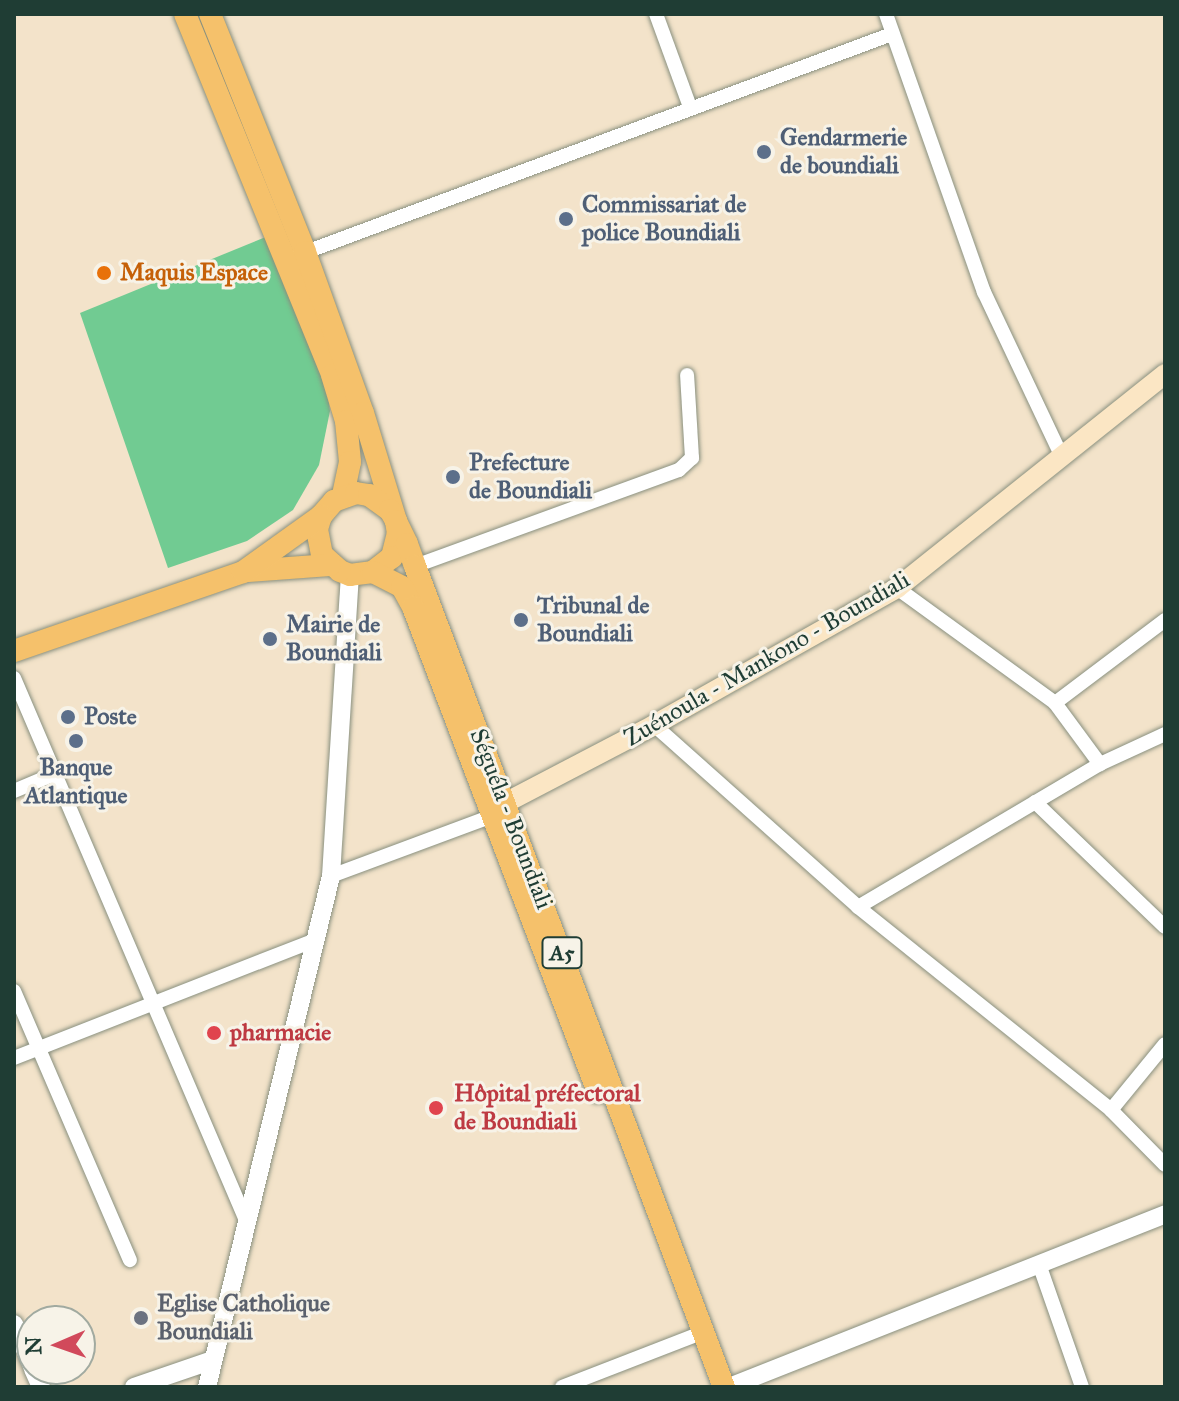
<!DOCTYPE html>
<meta charset="utf-8">
<style>
body{margin:0}
#map{position:relative;width:1179px;height:1401px;overflow:hidden;background:#f3e3ca;font-family:"IM FELL Great Primer",serif}
div>[style]{position:absolute}
.green>*{inset:0;background:#71cb92}
.roads{filter:drop-shadow(0 0 2px #89907f) drop-shadow(0 0 2px #89907f)}
.minor>*{height:14px;margin:-7px;padding:0 7px;transform-origin:7px;border-radius:7px;background:#fff}
.tertiary>*{height:18px;margin:-9px;padding:0 9px;transform-origin:9px;border-radius:9px;background:#fff}
.secondary>*{height:20px;margin:-10px;padding:0 10px;transform-origin:10px;border-radius:10px;background:#fbe6c4}
.primary>*{height:22px;margin:-11px;padding:0 11px;transform-origin:11px;border-radius:11px;background:#f5c16b}
.dots>*{width:22px;height:22px;translate:-50% -50%;box-sizing:border-box;border:4px solid #f7f3e8;border-radius:50%}
span{translate:-50% -50%;white-space:nowrap;text-align:center;line-height:1.15;-webkit-text-stroke:6px #f7f3e8;paint-order:stroke}
.shield-label span{padding:2px 6px;background:#f7f3e8;border:2px solid;border-radius:6px;-webkit-text-stroke-width:0}
.shield-label{font-size:22px;color:#1f3d34;font-weight:700}
.service-label{font-size:24px;color:#4e5e75;font-weight:700}
.left{translate:0 -50%;text-align:left}
.food-label{font-size:24px;color:#c56008;font-weight:700}
.street-label{font-size:24px;color:#1f3d34}
.health-label{font-size:24px;color:#be3a42;font-weight:700}
.worship-label{font-size:24px;color:#5b616d;font-weight:700}
.frame{position:absolute;inset:0;border:16px solid #1f3d34;pointer-events:none}
.north{position:absolute;left:16px;top:1305px;width:80px;height:80px;box-sizing:border-box;background:#f7f3e8;border:2px solid #a1aaa0;border-radius:50%;rotate:268deg;font-size:22px;font-weight:700;line-height:32px;text-align:center;color:#1f3d34}
.north::after{content:'';display:block;margin:auto;width:28px;height:36px;background:#d1495b;clip-path:polygon(50% 0,100% 100%,50% 72%,0 100%)}
</style>
<div id="map">
<div class="green">
<i style="clip-path:polygon(273px 234px,324px 362px,330px 411px,319px 465px,293px 510px,247px 541px,168px 568px,80px 313px)"></i>
</div>
<div class="roads">
<div class="minor">
<i style="left:656px;top:14px;width:99px;rotate:69.9deg"></i>
<i style="left:886px;top:14px;width:295px;rotate:70.6deg"></i>
<i style="left:984px;top:292px;width:183px;rotate:64.7deg"></i>
<i style="left:298px;top:255px;width:634px;rotate:-20.41deg"></i>
<i style="left:415px;top:566px;width:281px;rotate:-20deg"></i>
<i style="left:679px;top:470px;width:18px;rotate:-43deg"></i>
<i style="left:692px;top:458px;width:83px;rotate:-93.4deg"></i>
<i style="left:897px;top:588px;width:195px;rotate:36deg"></i>
<i style="left:1055px;top:703px;width:138px;rotate:-37deg"></i>
<i style="left:14px;top:678px;width:587px;rotate:66.84deg"></i>
<i style="left:1055px;top:703px;width:76px;rotate:53.6deg"></i>
<i style="left:654px;top:725px;width:273px;rotate:41.7deg"></i>
<i style="left:858px;top:907px;width:324px;rotate:38.7deg"></i>
<i style="left:1111px;top:1110px;width:77px;rotate:45.5deg"></i>
<i style="left:14px;top:791px;width:43px;rotate:-23deg"></i>
<i style="left:1035px;top:802px;width:180px;rotate:43.9deg"></i>
<i style="left:331px;top:876px;width:166px;rotate:-20.4deg"></i>
<i style="left:487px;top:818px;width:13px;rotate:-39deg"></i>
<i style="left:858px;top:907px;width:281px;rotate:-30.6deg"></i>
<i style="left:1100px;top:764px;width:72px;rotate:-24.8deg"></i>
<i style="left:14px;top:991px;width:293px;rotate:66.7deg"></i>
<i style="left:14px;top:1058px;width:323px;rotate:-21.4deg"></i>
<i style="left:1111px;top:1110px;width:85px;rotate:-50.7deg"></i>
<i style="left:1039px;top:1264px;width:130px;rotate:70.7deg"></i>
<i style="left:562px;top:1387px;width:152px;rotate:-21.2deg"></i>
</div>
<div class="tertiary">
<i style="left:14px;top:1324px;width:46px;rotate:66.8deg"></i>
<i style="left:33px;top:1369px;width:20px;rotate:66deg"></i>
<i style="left:134px;top:1387px;width:83px;rotate:-18.9deg"></i>
<i style="left:207px;top:1387px;width:526px;rotate:-76.36deg"></i>
<i style="left:331px;top:876px;width:302px;rotate:-86.4deg"></i>
<i style="left:729px;top:1387px;width:469px;rotate:-21.6deg"></i>
</div>
<div class="secondary">
<i style="left:505px;top:803px;width:168px;rotate:-27.6deg"></i>
<i style="left:654px;top:725px;width:279px;rotate:-29.4deg"></i>
<i style="left:897px;top:588px;width:343px;rotate:-38.6deg"></i>
</div>
<div class="primary">
<i style="left:185px;top:14px;width:390px;rotate:67.8deg"></i>
<i style="left:332px;top:375px;width:48px;rotate:73.1deg"></i>
<i style="left:346px;top:421px;width:41px;rotate:84.4deg"></i>
<i style="left:350px;top:462px;width:35px;rotate:102deg"></i>
<i style="left:210px;top:14px;width:256px;rotate:68.2deg"></i>
<i style="left:305px;top:252px;width:171px;rotate:70.2deg"></i>
<i style="left:363px;top:413px;width:113px;rotate:73deg"></i>
<i style="left:396px;top:521px;width:12px;rotate:81deg"></i>
<i style="left:398px;top:533px;width:25px;rotate:104deg"></i>
<i style="left:392px;top:557px;width:24px;rotate:142deg"></i>
<i style="left:373px;top:572px;width:23px;rotate:173deg"></i>
<i style="left:350px;top:575px;width:11px;rotate:-158deg"></i>
<i style="left:340px;top:571px;width:24px;rotate:-138deg"></i>
<i style="left:322px;top:555px;width:26px;rotate:-101deg"></i>
<i style="left:317px;top:529px;width:14px;rotate:-73deg"></i>
<i style="left:321px;top:516px;width:20px;rotate:-49deg"></i>
<i style="left:334px;top:501px;width:23px;rotate:-20deg"></i>
<i style="left:356px;top:493px;width:13px;rotate:9deg"></i>
<i style="left:369px;top:495px;width:26px;rotate:36deg"></i>
<i style="left:390px;top:510px;width:13px;rotate:61deg"></i>
<i style="left:396px;top:521px;width:25px;rotate:64deg"></i>
<i style="left:407px;top:544px;width:23px;rotate:70deg"></i>
<i style="left:415px;top:566px;width:877px;rotate:69.38deg"></i>
<i style="left:248px;top:571px;width:82px;rotate:-4.2deg"></i>
<i style="left:373px;top:572px;width:33px;rotate:27deg"></i>
<i style="left:402px;top:587px;width:23px;rotate:61deg"></i>
<i style="left:413px;top:607px;width:519px;rotate:69.12deg"></i>
<i style="left:14px;top:651px;width:242px;rotate:-19deg"></i>
<i style="left:243px;top:572px;width:96px;rotate:-35.7deg"></i>
</div>
</div>
<div class="dots">
<i style="left:764px;top:152px;background:#5c6f8a"></i>
<i style="left:566px;top:219px;background:#5c6f8a"></i>
<i style="left:104px;top:273px;background:#e8710a"></i>
<i style="left:453px;top:477px;background:#5c6f8a"></i>
<i style="left:521px;top:620px;background:#5c6f8a"></i>
<i style="left:270px;top:639px;background:#5c6f8a"></i>
<i style="left:68px;top:717px;background:#5c6f8a"></i>
<i style="left:76px;top:741px;background:#5c6f8a"></i>
<i style="left:214px;top:1033px;background:#e0444e"></i>
<i style="left:436px;top:1108px;background:#e0444e"></i>
<i style="left:141px;top:1318px;background:#6b7280"></i>
</div>
<div class="shield-label">
<span style="left:562px;top:953px">A5</span>
</div>
<div class="service-label">
<span class="left" style="left:780px;top:152px">Gendarmerie<br>de boundiali</span>
<span class="left" style="left:582px;top:219px">Commissariat de<br>police Boundiali</span>
<span class="left" style="left:469px;top:477px">Prefecture<br>de Boundiali</span>
<span class="left" style="left:537px;top:620px">Tribunal de<br>Boundiali</span>
<span class="left" style="left:286px;top:639px">Mairie de<br>Boundiali</span>
<span class="left" style="left:84px;top:717px">Poste</span>
<span style="left:76px;top:782px">Banque<br>Atlantique</span>
</div>
<div class="food-label">
<span class="left" style="left:120px;top:273px">Maquis Espace</span>
</div>
<div class="street-label">
<span style="left:767px;top:659px;rotate:-30deg">Zuénoula - Mankono - Boundiali</span>
<span style="left:511px;top:819px;rotate:69deg">Séguéla - Boundiali</span>
</div>
<div class="health-label">
<span class="left" style="left:230px;top:1033px">pharmacie</span>
<span class="left" style="left:454px;top:1108px">Hôpital préfectoral<br>de Boundiali</span>
</div>
<div class="worship-label">
<span class="left" style="left:157px;top:1318px">Eglise Catholique<br>Boundiali</span>
</div>
<div class="frame"></div>
<div class="north">N</div>
</div>
